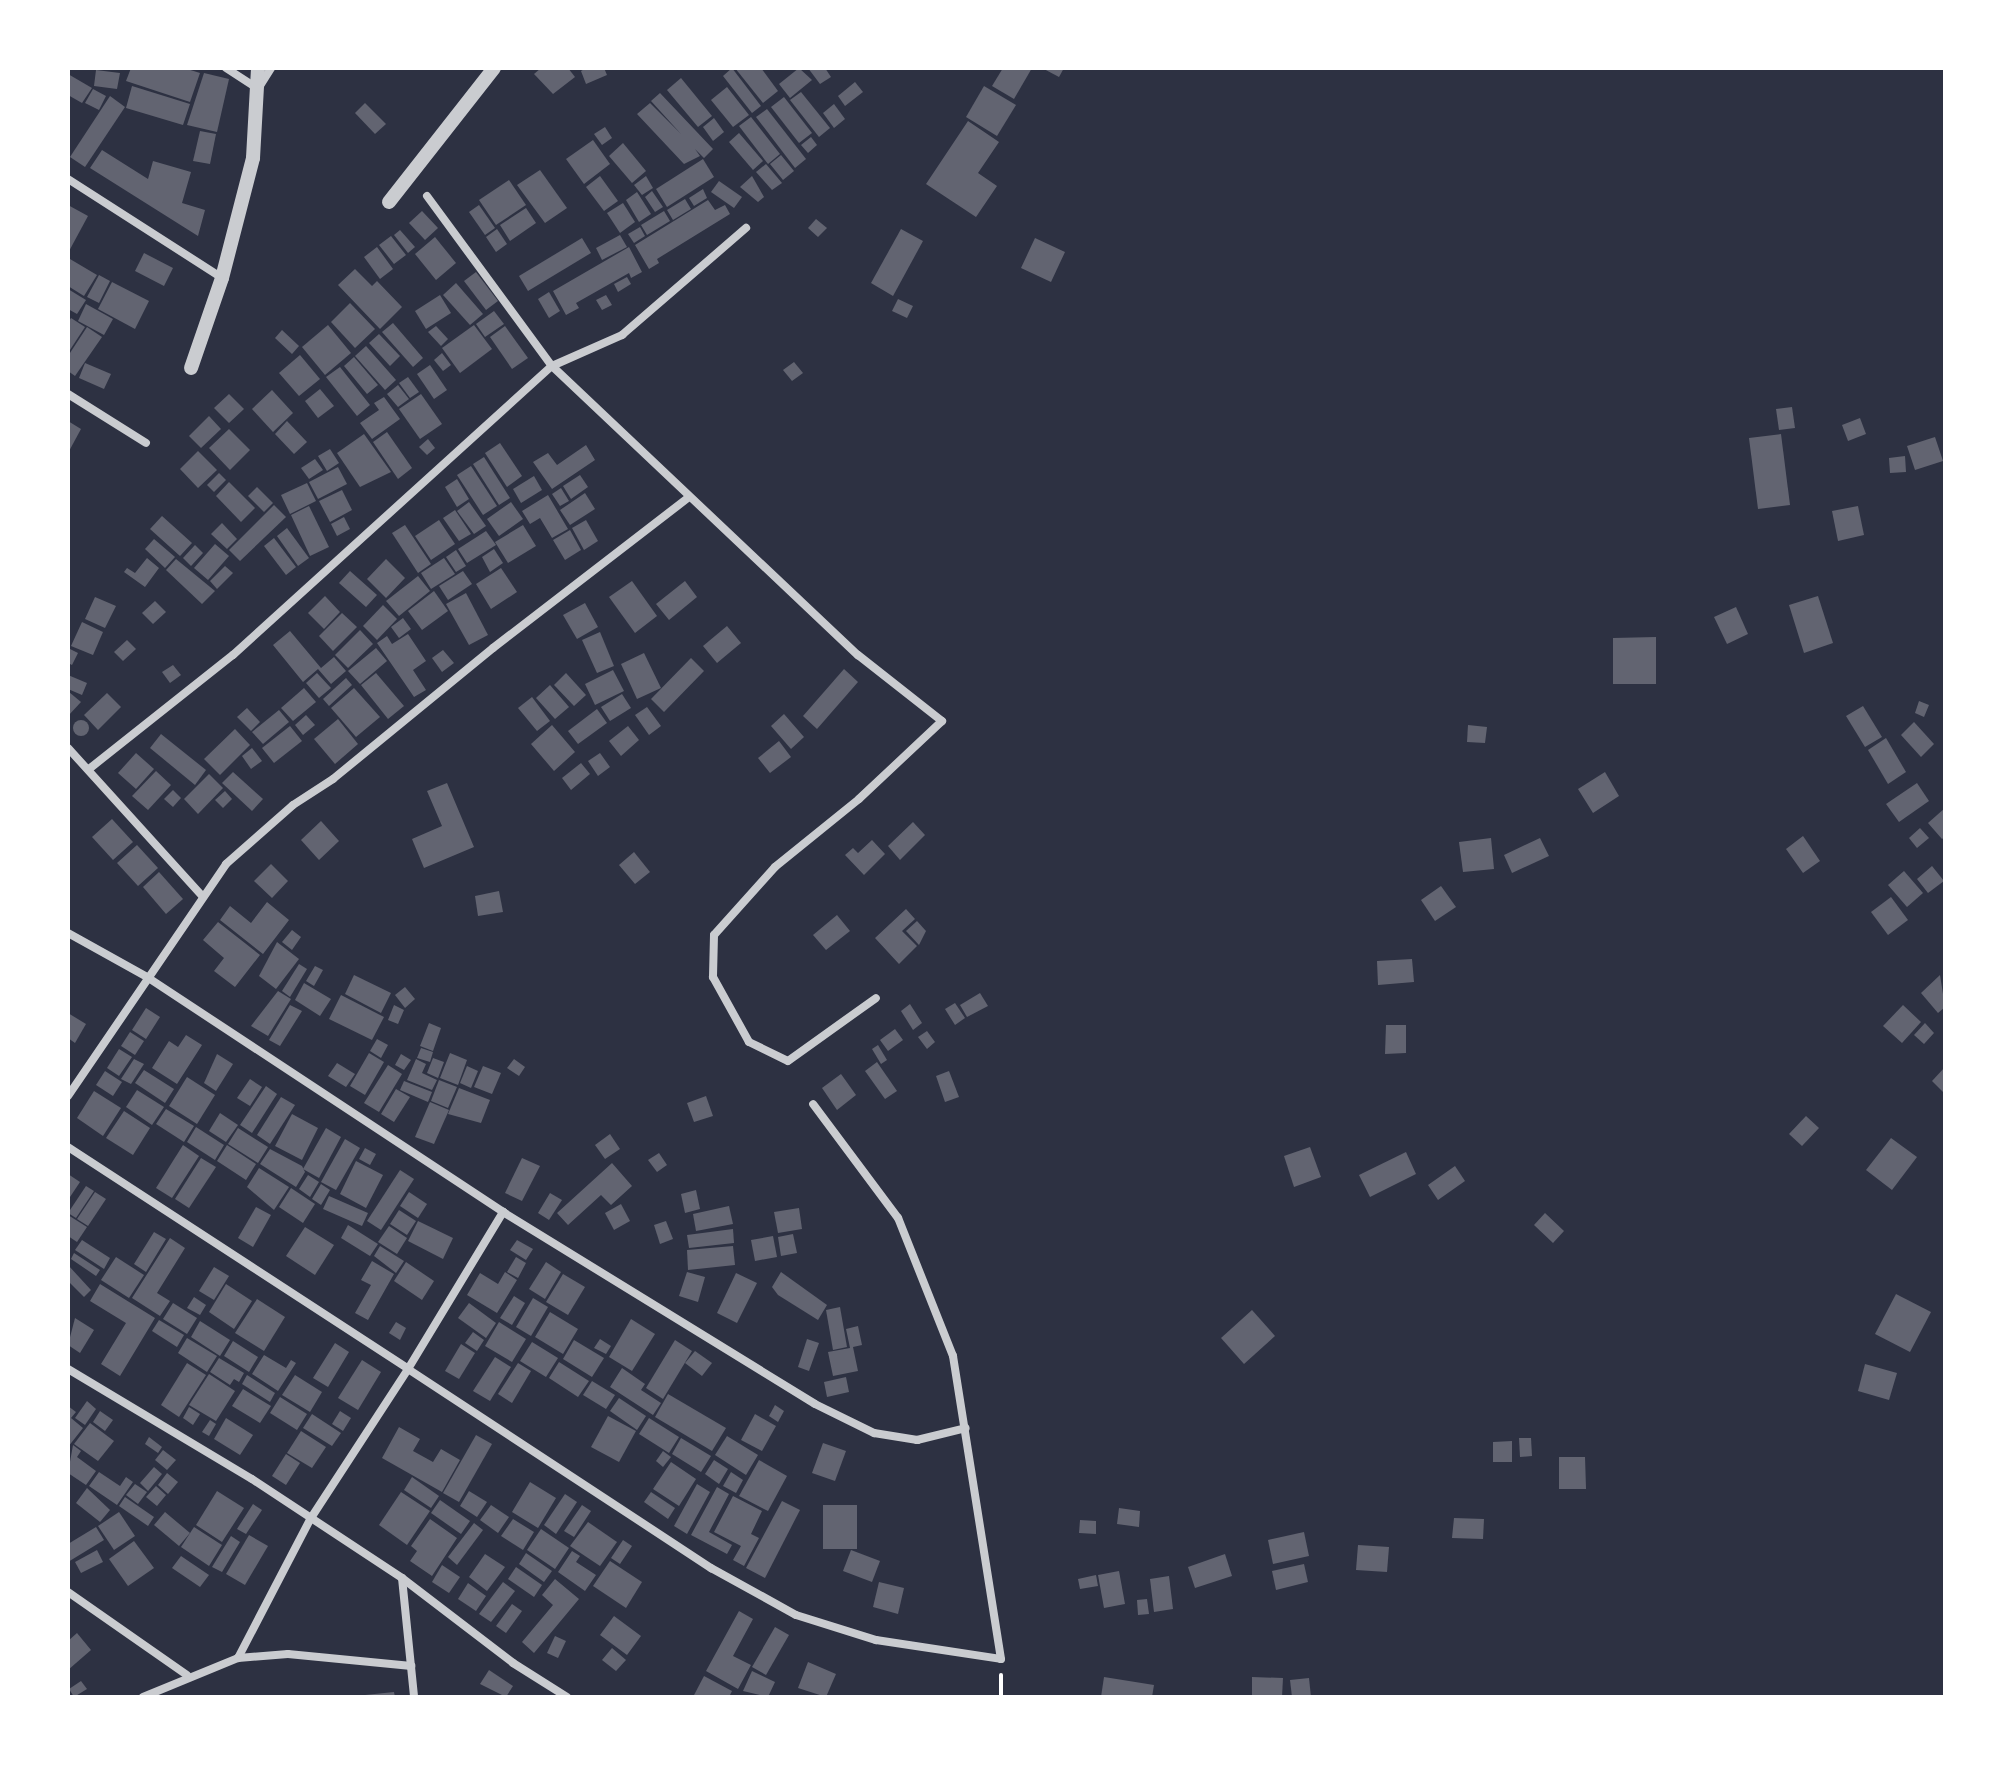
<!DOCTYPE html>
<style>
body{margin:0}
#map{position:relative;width:2013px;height:1765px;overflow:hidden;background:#2d3142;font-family:Inter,sans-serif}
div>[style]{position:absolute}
.building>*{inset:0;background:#626471}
.round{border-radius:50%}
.path>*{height:4px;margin:-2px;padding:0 2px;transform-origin:2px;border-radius:2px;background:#fff}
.minor>*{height:8px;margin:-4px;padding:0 4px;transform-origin:4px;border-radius:4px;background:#caccd0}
.tertiary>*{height:14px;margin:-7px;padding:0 7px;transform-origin:7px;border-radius:7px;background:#caccd0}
span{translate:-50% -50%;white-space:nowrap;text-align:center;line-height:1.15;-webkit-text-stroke:6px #fff;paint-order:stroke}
.frame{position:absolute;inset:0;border:70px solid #fff;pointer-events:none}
</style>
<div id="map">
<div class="building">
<i style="clip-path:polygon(131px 68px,184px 68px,200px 73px,190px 102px,126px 81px)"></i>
<i style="clip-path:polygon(541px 68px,568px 68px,575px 77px,553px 94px,534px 74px)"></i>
<i style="clip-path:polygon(586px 68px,604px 68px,607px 75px,586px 84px,581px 71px)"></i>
<i style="clip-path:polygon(732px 68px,761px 106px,752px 113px,723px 76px)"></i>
<i style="clip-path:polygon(735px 68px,761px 68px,778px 91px,763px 103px)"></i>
<i style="clip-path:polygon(799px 68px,812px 80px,790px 98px,779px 84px)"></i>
<i style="clip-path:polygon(808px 68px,825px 68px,831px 77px,820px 84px)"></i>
<i style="clip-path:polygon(1003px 68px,1032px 68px,1014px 99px,992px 86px)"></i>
<i style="clip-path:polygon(1042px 68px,1064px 68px,1059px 77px)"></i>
<i style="clip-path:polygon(96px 70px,120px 73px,117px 89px,94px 86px)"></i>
<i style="clip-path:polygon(204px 73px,229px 79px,217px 132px,187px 125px)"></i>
<i style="clip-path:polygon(68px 74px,92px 88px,82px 103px,68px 95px)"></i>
<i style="clip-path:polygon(681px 78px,712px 116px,698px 127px,667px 90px)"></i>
<i style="clip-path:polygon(855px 82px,863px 92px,845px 106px,838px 96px)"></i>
<i style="clip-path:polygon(132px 86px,190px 104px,183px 125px,126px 108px)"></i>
<i style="clip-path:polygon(984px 86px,1016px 105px,997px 136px,966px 117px)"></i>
<i style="clip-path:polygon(727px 87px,749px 115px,733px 127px,711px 100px)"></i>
<i style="clip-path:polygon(93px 89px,106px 96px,99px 110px,85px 103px)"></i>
<i style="clip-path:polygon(801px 92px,830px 128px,819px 137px,790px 100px)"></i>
<i style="clip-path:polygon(660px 93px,713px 149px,704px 158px,695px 149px,700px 156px,684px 164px,637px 114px,650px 103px,681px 134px,651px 101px)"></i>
<i style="clip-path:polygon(110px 96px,125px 107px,85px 167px,70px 157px)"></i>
<i style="clip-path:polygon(784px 97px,812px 133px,799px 143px,771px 107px)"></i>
<i style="clip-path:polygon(365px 103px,386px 124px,375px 134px,355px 113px)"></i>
<i style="clip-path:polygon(834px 104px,845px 119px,834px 128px,823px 113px)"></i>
<i style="clip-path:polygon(767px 109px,806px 159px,795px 168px,756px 117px)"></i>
<i style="clip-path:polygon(751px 117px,780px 154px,768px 164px,739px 126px)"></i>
<i style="clip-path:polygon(714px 118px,724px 132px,713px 141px,703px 127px)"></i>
<i style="clip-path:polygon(968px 121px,999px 142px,978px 173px,997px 186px,976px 217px,926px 184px)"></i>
<i style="clip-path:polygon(605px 127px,612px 138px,602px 145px,594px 134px)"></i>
<i style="clip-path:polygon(200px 131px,216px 134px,210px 164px,193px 161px)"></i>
<i style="clip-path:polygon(739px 133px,763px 161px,753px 170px,729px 142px)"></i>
<i style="clip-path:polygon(811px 137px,817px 145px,808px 153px,801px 145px)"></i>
<i style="clip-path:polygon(593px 140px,610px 164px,584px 184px,566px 159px)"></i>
<i style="clip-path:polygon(623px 143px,646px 171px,632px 183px,609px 156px)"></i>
<i style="clip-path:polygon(102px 150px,148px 179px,153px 161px,191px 172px,182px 203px,205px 210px,198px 236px,90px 168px)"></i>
<i style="clip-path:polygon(781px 155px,794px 171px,783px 180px,770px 164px)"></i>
<i style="clip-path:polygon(703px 159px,714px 177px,667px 207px,656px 189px)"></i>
<i style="clip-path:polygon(766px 164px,782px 183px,772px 190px,756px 172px)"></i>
<i style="clip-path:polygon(540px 170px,567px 208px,545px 223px,517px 185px)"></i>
<i style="clip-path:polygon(600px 176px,618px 201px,604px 211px,586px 187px)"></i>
<i style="clip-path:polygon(646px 176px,653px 188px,642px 195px,634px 185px)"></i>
<i style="clip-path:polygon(752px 176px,764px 197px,758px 202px,740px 187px)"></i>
<i style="clip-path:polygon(509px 180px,526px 205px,496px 225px,479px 200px)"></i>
<i style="clip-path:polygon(719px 181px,742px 197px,734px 208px,711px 192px)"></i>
<i style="clip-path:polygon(703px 189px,707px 198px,694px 206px,689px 198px)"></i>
<i style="clip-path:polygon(652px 191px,663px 207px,655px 212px,645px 197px)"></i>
<i style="clip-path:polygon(637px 192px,651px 214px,639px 222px,626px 200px)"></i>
<i style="clip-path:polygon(685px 199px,691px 209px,673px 220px,667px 210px)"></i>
<i style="clip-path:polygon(708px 200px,715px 210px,725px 205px,730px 214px,657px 259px,659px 263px,649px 269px,635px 245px)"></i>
<i style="clip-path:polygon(623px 203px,635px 222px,620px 233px,607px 213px)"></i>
<i style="clip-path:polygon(68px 205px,88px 216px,68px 253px)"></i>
<i style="clip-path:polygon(479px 205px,495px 228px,485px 235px,469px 212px)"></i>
<i style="clip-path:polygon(526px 208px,536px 223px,510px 241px,500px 225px)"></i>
<i style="clip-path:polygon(422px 211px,438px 228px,425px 240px,409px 223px)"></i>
<i style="clip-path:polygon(664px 211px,670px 221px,647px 235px,641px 225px)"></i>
<i style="clip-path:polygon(816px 219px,827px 228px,818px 237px,808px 228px)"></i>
<i style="clip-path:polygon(640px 227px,645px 236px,634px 243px,628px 234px)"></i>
<i style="clip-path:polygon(497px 229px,507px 244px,496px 252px,486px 237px)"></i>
<i style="clip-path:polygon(901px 229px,923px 241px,893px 296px,871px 283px)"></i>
<i style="clip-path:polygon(400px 230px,415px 247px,408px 253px,394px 235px)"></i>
<i style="clip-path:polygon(620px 235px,627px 247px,602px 260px,596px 248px)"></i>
<i style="clip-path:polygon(391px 236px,406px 255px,394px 264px,379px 245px)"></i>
<i style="clip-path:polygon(435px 237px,456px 263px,436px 280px,415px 254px)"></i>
<i style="clip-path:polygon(582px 238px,591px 253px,528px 291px,519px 276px)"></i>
<i style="clip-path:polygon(1035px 238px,1065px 252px,1051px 282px,1021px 268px)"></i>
<i style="clip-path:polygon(377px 247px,393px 269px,380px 279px,364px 257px)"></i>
<i style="clip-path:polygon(629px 247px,642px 272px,631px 278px,629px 273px,576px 303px,579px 308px,566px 315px,553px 291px)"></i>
<i style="clip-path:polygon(144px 253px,173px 268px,164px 286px,135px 271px)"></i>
<i style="clip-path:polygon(70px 259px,97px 275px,84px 296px,68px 286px)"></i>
<i style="clip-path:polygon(355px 269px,372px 286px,377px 281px,402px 307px,380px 329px,338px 285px)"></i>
<i style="clip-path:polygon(476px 272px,498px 301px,486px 310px,464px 281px)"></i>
<i style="clip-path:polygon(99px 275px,110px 281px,99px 303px,87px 297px)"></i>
<i style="clip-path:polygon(627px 277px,631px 284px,618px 292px,614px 284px)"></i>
<i style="clip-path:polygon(112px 282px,149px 301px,135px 329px,98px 309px)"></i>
<i style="clip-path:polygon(456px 283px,483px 314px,470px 325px,443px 295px)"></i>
<i style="clip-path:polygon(68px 289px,86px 300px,77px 314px,68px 309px)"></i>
<i style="clip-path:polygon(549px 292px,560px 311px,549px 318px,538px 299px)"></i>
<i style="clip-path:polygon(440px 295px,451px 313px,426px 329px,415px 311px)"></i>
<i style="clip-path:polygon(606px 295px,612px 305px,602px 310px,596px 300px)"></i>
<i style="clip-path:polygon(898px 299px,913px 306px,907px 318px,892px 311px)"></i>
<i style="clip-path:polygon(350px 303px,375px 329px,355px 348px,331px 322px)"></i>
<i style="clip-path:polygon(86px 304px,113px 319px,104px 335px,78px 321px)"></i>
<i style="clip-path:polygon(494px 311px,504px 324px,485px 337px,476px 324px)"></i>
<i style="clip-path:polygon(71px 318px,85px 327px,68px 353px,68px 323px)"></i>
<i style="clip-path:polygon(393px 323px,423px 358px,413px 367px,382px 332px)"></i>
<i style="clip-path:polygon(328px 325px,351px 353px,325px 375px,302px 347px)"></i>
<i style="clip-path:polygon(474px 325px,492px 349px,460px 373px,442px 348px)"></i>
<i style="clip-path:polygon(436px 326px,448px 339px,441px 346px,428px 332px)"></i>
<i style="clip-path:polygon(505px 326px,528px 358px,512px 369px,490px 337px)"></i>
<i style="clip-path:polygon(87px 327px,102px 337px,75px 376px,68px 371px,68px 356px)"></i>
<i style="clip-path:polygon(282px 330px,299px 346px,292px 354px,275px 338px)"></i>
<i style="clip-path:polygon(379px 334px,400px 356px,390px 366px,369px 343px)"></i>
<i style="clip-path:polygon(366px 346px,396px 380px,385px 390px,355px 356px)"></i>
<i style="clip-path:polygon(442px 353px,451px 365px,443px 371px,434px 360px)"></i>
<i style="clip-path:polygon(300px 355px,320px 379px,299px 396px,279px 373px)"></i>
<i style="clip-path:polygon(354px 357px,378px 385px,367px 394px,344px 366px)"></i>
<i style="clip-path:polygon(794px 362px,803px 373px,792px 381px,783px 370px)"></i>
<i style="clip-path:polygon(85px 363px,111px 374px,104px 389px,79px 378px)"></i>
<i style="clip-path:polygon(430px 365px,447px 390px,434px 399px,417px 374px)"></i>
<i style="clip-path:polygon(340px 367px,370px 405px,357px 416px,326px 377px)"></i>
<i style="clip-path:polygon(408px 377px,419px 392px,410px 398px,399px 383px)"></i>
<i style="clip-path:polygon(398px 385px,409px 399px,398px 407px,387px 394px)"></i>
<i style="clip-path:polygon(320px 389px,334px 406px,318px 418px,305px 401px)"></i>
<i style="clip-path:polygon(272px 390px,293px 413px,273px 432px,252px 409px)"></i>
<i style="clip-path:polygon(229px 394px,244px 409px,229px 423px,214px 408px)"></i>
<i style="clip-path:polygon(421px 394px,442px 424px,420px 439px,399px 409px)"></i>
<i style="clip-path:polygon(384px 397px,400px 419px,372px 439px,360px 423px,379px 410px,374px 403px)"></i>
<i style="clip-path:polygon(1792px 407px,1795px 428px,1779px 430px,1776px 409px)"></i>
<i style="clip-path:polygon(209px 416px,221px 429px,201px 448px,189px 436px)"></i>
<i style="clip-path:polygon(1860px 418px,1866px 434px,1848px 441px,1842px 425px)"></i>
<i style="clip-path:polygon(68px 421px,81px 429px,68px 453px)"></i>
<i style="clip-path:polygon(287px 421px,307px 442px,294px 454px,275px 434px)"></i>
<i style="clip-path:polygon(229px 429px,250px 450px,230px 470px,209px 448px)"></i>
<i style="clip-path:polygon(387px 432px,412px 468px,398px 479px,373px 442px)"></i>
<i style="clip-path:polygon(364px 434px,391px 472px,360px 487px,337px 453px)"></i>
<i style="clip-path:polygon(1781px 434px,1790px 505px,1758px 509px,1749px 438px)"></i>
<i style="clip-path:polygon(1935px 437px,1943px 461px,1915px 470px,1907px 446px)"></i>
<i style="clip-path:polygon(428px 439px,435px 448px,427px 455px,419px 447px)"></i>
<i style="clip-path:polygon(500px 443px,522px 476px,507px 487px,485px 453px)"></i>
<i style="clip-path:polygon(586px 445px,595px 460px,552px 489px,533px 462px,548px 453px,557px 465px)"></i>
<i style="clip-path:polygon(330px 449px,339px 463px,327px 471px,318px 456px)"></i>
<i style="clip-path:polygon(198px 451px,217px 470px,198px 488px,180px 469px)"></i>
<i style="clip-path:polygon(1905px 456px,1906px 472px,1890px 473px,1889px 458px)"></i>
<i style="clip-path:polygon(484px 457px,510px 498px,499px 505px,473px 464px)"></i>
<i style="clip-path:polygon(315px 459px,323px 470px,309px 479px,301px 468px)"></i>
<i style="clip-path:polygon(471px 466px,497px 506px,483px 515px,457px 475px)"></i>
<i style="clip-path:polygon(338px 467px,347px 484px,318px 499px,309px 482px)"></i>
<i style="clip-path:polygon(219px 473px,226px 480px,214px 492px,207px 485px)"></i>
<i style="clip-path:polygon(580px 475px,588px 487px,571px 499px,563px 486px)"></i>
<i style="clip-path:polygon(534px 476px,542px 490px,521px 503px,513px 489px)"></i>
<i style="clip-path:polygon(457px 479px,469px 499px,457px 507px,445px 487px)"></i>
<i style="clip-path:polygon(229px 482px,255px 508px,241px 522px,216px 496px)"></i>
<i style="clip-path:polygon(307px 483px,316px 501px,290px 514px,281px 495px)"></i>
<i style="clip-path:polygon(257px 487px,273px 503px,264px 512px,248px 496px)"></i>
<i style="clip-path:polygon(561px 488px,569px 501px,560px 506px,552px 494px)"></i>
<i style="clip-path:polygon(342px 490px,352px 510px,330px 522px,319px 501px)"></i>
<i style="clip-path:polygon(585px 493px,595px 509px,570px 525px,560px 510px)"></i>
<i style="clip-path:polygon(548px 495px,568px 529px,552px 538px,540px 518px,530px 524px,522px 511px)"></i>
<i style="clip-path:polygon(469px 502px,486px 526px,474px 534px,457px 511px)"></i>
<i style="clip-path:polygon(511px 502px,523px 519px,499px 536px,487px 519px)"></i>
<i style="clip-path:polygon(274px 505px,286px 517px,240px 561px,229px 550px)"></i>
<i style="clip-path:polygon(309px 506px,329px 547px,310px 556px,291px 515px)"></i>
<i style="clip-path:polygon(1858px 506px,1864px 535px,1838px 541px,1832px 511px)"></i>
<i style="clip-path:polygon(455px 510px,471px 534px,459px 541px,443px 518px)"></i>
<i style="clip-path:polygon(162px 516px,192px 543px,180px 556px,150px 529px)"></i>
<i style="clip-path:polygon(344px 517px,350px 529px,337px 536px,331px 524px)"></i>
<i style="clip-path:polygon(439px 520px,455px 544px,431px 560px,415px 536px)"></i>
<i style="clip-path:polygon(586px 520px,598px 541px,584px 550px,572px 528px)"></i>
<i style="clip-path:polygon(222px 523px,237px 539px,227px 549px,211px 534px)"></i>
<i style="clip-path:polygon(405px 525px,431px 564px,418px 573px,392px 533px)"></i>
<i style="clip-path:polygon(523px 525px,536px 546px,508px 563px,495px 542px)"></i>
<i style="clip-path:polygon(287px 528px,309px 558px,298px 566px,277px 536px)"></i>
<i style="clip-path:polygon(570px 530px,581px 550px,565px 560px,553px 540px)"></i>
<i style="clip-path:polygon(486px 531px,496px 545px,467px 563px,458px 549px)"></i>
<i style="clip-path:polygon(274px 538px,296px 567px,286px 575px,264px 546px)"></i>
<i style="clip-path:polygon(154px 539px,175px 557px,165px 568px,145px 549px)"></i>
<i style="clip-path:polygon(215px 544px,229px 556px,208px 580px,194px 568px)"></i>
<i style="clip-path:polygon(195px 545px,203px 553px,191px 566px,183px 558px)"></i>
<i style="clip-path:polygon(494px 549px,503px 563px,490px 572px,482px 557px)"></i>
<i style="clip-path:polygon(456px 550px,466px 566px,456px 572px,446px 557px)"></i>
<i style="clip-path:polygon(147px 558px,159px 568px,145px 587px,124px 572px,127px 568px,135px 573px)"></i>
<i style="clip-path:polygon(444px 558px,455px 574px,431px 589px,421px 573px)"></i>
<i style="clip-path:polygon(176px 559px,215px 591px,202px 604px,166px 570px)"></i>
<i style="clip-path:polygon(386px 559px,405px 578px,386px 598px,367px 579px)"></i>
<i style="clip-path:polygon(225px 566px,233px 573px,217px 589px,210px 581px)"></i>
<i style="clip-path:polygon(501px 568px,517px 592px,491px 609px,476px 584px)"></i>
<i style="clip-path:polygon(350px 571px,377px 595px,366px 607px,339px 583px)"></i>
<i style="clip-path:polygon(463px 571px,472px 584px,448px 600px,439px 586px)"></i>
<i style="clip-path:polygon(418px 576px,430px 591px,399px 616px,386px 601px)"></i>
<i style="clip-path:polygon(632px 581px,657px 616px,635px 633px,609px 597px)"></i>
<i style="clip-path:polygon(685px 581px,697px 597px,669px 620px,656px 604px)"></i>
<i style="clip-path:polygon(434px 591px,448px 611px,422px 630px,408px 611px)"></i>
<i style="clip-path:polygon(466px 593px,488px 635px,469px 645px,446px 604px)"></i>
<i style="clip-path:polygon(325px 596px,340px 612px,324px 629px,308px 613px)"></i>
<i style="clip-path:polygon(1818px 596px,1833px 643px,1804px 653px,1789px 605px)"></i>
<i style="clip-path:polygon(95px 597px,116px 606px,105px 628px,85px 619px)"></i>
<i style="clip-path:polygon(155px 601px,166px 612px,153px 624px,142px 613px)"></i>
<i style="clip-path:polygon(585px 603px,598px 627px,577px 639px,563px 615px)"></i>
<i style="clip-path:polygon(383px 605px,397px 619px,377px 640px,363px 626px)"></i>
<i style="clip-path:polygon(1736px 607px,1748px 634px,1727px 644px,1714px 617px)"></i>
<i style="clip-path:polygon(342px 613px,357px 627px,333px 651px,319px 636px)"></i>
<i style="clip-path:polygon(403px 618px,411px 629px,399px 638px,391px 627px)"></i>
<i style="clip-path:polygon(82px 622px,103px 632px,93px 655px,71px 646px)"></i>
<i style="clip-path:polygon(727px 626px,741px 643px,717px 663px,703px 646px)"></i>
<i style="clip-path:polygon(360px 630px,373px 644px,348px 668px,335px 655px)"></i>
<i style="clip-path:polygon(290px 631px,321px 668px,334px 657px,346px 671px,331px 684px,318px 669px,303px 682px,273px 645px)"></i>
<i style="clip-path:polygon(600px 632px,614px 666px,597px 673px,582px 640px)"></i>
<i style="clip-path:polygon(408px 634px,426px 661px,413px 670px,426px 690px,414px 697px,377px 643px,387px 636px,392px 644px)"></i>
<i style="clip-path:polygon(1656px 637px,1656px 684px,1613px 684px,1613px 638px)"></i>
<i style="clip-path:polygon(127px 640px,136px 649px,123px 661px,114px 652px)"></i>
<i style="clip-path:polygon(68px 648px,78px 653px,72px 665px,68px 663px)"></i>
<i style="clip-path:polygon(376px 648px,387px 661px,360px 684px,348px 671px)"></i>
<i style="clip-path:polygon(443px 650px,454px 663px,442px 672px,432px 658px)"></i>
<i style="clip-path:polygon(644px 653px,661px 688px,637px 699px,621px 664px)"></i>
<i style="clip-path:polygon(691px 658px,704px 671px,664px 712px,651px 699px)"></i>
<i style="clip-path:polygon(173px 665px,181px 675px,170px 683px,162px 672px)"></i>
<i style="clip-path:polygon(844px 669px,858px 682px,817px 729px,803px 716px)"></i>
<i style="clip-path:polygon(613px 670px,624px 691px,595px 705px,585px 684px)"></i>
<i style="clip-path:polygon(317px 673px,331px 688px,319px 698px,306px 683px)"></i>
<i style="clip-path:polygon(376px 673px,404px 706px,388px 719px,361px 685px)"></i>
<i style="clip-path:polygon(566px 673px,586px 695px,574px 706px,554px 685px)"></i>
<i style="clip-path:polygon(68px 675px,87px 683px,82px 695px,68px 689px)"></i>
<i style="clip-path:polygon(346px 678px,352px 685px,329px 706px,323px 699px)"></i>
<i style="clip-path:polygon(550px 685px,569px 707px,555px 719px,536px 698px)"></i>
<i style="clip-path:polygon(304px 688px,316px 702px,293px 721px,281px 708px)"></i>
<i style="clip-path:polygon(354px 688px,380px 717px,356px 737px,331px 708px)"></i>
<i style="clip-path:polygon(69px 692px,81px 702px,68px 716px,68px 693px)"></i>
<i style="clip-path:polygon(107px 693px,121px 707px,98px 730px,84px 715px)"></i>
<i style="clip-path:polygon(622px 694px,631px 708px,610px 721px,601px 707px)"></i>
<i style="clip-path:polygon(532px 697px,550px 721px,537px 731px,518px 708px)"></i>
<i style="clip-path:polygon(1919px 701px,1929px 705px,1924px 717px,1915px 713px)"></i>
<i style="clip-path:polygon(1863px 706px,1882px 737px,1865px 747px,1846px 716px)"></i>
<i style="clip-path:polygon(647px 707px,661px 726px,649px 735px,635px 715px)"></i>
<i style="clip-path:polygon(247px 708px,260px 722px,251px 731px,237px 717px)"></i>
<i style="clip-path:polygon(597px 709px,607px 723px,578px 744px,568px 731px)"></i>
<i style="clip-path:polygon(279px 710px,289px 722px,263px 744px,252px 732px)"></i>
<i style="clip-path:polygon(784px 714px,804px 737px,791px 749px,771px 726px)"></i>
<i style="clip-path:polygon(306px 715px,315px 725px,303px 735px,295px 725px)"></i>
<i style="clip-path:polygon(338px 719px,358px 744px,335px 764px,314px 739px)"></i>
<i class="round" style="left:73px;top:720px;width:16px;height:16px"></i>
<i style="clip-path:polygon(1914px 722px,1934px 744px,1921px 757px,1901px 735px)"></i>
<i style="clip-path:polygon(552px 725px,575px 752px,554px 771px,531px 744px)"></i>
<i style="clip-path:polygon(1468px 725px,1487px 727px,1485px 743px,1467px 742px)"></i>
<i style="clip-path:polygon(290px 726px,302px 741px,274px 763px,262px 748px)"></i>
<i style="clip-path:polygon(628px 726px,639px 740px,621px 756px,609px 741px)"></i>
<i style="clip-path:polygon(235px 729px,250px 745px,220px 775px,204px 759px)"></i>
<i style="clip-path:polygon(161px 734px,206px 770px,195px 785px,150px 748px)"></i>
<i style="clip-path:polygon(1886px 738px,1906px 772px,1888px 784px,1868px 750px)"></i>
<i style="clip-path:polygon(779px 741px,791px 757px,770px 773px,758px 758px)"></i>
<i style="clip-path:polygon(252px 748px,262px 761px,251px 769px,242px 756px)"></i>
<i style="clip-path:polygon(136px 753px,154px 769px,136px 789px,118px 773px)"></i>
<i style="clip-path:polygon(600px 753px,610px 767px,598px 776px,588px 761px)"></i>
<i style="clip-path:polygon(581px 763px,590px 774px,571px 790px,562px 778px)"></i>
<i style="clip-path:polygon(156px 771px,171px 785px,148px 810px,132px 796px)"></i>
<i style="clip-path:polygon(233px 772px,263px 799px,252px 811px,222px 783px)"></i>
<i style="clip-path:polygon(1605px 772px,1619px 796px,1593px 813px,1578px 789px)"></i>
<i style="clip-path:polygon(209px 774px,223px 788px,198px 814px,184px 799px)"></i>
<i style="clip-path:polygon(447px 783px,474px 847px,424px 868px,412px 839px,442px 826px,427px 791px)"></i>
<i style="clip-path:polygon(1917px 783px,1929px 801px,1899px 822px,1886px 804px)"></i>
<i style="clip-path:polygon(173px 790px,181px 798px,173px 807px,164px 799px)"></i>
<i style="clip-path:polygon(225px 791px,232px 799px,223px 808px,215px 800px)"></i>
<i style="clip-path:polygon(1945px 808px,1945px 837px,1942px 839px,1928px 823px)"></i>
<i style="clip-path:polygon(112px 819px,133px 842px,113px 860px,92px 837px)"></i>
<i style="clip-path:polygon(321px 821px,339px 841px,319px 860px,301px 840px)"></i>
<i style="clip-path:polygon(913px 822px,925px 835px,900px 860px,888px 846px)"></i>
<i style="clip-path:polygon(1920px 828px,1929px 838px,1917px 848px,1909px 838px)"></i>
<i style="clip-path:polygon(1803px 836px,1820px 861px,1803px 873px,1786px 849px)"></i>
<i style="clip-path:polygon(1491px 838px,1494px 869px,1463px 872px,1459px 842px)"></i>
<i style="clip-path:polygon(1540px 838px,1549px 856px,1512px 873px,1504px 855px)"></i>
<i style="clip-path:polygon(872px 840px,885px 854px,864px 875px,845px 855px,853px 848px,858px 853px)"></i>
<i style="clip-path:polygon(137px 845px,158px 868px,138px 886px,117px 863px)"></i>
<i style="clip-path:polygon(634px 852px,650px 872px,635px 884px,619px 865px)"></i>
<i style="clip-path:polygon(271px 864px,288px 881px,272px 898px,254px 881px)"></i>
<i style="clip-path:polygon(1932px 866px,1944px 881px,1928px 893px,1917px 879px)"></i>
<i style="clip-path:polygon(1904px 871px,1923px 893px,1907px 907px,1888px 885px)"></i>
<i style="clip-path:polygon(159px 872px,183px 899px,166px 914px,143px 887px)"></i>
<i style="clip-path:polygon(1441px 886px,1456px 907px,1435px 921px,1421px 900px)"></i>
<i style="clip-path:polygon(499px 891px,503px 912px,478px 916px,475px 896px)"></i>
<i style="clip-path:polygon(1891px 897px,1908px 920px,1888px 935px,1871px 912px)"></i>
<i style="clip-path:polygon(267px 902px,289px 920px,263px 954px,220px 920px,230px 906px,251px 923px)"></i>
<i style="clip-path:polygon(906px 909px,915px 919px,902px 931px,917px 946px,899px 964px,875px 938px)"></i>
<i style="clip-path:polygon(837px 915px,850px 931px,826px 950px,813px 935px)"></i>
<i style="clip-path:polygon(917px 921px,926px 931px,919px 945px,906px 931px)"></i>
<i style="clip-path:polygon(218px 922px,260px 955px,235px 987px,214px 971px,224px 958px,203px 940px)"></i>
<i style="clip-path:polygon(292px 930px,301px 937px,292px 950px,282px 942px)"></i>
<i style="clip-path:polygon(277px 942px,299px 959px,276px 989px,259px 976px)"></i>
<i style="clip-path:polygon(1412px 959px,1414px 982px,1378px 985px,1377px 961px)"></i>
<i style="clip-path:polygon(299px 964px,307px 969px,290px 997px,282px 991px)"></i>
<i style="clip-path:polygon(315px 966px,323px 970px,314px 986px,306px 981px)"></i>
<i style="clip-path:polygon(354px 975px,391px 993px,381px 1013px,345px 994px)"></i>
<i style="clip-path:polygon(1940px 975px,1945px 1007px,1938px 1013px,1921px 993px)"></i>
<i style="clip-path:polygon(304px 983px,331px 999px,320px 1016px,295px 1000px)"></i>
<i style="clip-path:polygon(405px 987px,415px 999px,405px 1008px,395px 995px)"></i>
<i style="clip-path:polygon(278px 991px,291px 999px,268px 1036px,251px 1026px)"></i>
<i style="clip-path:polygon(980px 993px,988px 1006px,967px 1017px,960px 1005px)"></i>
<i style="clip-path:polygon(341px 995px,384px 1017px,372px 1040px,329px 1019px)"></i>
<i style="clip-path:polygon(955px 1003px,965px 1018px,955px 1025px,945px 1009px)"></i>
<i style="clip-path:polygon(910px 1004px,922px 1023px,913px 1030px,901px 1011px)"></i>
<i style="clip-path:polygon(290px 1005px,302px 1011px,280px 1046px,269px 1040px)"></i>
<i style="clip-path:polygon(394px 1005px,404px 1010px,398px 1024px,388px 1020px)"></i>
<i style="clip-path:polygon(1903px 1005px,1921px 1022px,1902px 1043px,1883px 1026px)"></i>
<i style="clip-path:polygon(146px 1008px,160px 1017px,146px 1039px,132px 1030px)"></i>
<i style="clip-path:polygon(68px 1013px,86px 1024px,75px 1043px,68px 1038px)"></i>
<i style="clip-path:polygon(429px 1023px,441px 1028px,433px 1051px,420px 1046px)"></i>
<i style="clip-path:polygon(1925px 1023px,1934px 1033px,1924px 1044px,1914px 1035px)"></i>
<i style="clip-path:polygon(1386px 1025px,1406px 1025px,1406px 1053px,1385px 1054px)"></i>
<i style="clip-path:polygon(895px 1029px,903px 1040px,888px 1051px,880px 1040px)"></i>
<i style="clip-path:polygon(927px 1031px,935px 1042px,927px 1049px,918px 1037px)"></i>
<i style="clip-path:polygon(130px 1032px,144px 1041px,135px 1055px,121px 1046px)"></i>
<i style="clip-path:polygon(186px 1035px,202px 1045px,177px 1084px,152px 1068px,169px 1041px,178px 1047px)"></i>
<i style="clip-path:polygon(377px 1039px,388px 1045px,381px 1058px,370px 1051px)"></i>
<i style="clip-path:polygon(878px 1045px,887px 1060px,881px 1064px,872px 1049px)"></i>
<i style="clip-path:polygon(421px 1048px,433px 1052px,430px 1062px,417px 1058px)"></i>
<i style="clip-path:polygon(119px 1049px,132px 1057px,119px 1076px,107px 1068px)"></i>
<i style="clip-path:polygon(369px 1053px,384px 1062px,365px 1095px,350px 1086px)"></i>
<i style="clip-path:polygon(450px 1053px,467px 1060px,458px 1085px,440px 1078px)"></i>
<i style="clip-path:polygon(217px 1054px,233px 1064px,216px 1091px,204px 1083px)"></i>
<i style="clip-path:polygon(401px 1054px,411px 1060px,404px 1070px,395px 1065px)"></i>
<i style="clip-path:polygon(433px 1058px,444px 1062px,438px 1078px,427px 1073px)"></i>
<i style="clip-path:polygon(134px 1059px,144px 1064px,131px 1084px,121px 1079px)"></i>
<i style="clip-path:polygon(416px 1059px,426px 1064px,422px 1073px,437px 1080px,432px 1090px,407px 1080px)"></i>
<i style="clip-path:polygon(514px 1059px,525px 1067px,519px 1076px,507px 1068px)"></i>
<i style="clip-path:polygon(877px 1062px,897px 1091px,885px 1099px,865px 1071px)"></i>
<i style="clip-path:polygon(337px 1063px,355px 1074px,346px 1087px,328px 1076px)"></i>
<i style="clip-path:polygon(388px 1065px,402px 1074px,379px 1112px,364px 1103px)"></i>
<i style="clip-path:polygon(467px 1066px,478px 1071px,471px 1088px,460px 1083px)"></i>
<i style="clip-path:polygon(483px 1066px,501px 1073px,492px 1094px,474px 1087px)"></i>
<i style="clip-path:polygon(1945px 1067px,1945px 1094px,1932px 1081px)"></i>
<i style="clip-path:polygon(144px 1070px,174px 1089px,165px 1103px,135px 1083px)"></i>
<i style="clip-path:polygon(105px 1071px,122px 1082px,113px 1096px,96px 1085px)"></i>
<i style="clip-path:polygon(949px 1071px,959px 1097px,945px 1102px,936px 1076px)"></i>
<i style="clip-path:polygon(841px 1074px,856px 1095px,837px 1110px,822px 1088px)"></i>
<i style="clip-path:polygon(187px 1077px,215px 1095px,197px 1124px,169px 1106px)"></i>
<i style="clip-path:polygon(250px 1079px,262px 1087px,250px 1106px,237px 1098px)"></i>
<i style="clip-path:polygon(439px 1080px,457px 1087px,448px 1108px,431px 1101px)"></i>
<i style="clip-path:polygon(404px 1081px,432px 1092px,428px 1102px,400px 1090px)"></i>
<i style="clip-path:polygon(266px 1086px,277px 1094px,252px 1133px,240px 1125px)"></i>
<i style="clip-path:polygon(459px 1088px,490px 1100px,481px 1123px,448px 1114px)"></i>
<i style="clip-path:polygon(396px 1089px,410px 1097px,394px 1122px,381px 1114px)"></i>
<i style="clip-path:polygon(137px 1090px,164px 1107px,152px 1125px,126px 1107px)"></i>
<i style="clip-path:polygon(94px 1091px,121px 1108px,103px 1136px,77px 1118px)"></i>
<i style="clip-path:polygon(706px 1096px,713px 1116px,694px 1122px,687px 1103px)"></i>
<i style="clip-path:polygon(281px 1097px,295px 1105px,270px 1144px,257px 1135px)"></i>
<i style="clip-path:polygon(430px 1102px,449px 1110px,434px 1144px,415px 1137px)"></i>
<i style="clip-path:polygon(166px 1109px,194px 1126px,184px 1142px,156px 1124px)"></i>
<i style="clip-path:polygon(124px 1111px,150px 1128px,133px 1155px,106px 1138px)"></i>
<i style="clip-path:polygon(220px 1113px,238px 1125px,226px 1142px,209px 1131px)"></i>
<i style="clip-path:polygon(292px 1114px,318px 1128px,302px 1160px,275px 1146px)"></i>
<i style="clip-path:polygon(1806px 1116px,1819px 1128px,1802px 1146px,1789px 1134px)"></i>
<i style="clip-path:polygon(196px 1127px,224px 1145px,215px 1160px,187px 1142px)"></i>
<i style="clip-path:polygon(238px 1128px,268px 1147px,258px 1163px,228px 1144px)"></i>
<i style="clip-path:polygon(326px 1128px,341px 1137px,319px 1178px,303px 1169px)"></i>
<i style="clip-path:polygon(610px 1134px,620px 1149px,605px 1159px,595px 1145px)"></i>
<i style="clip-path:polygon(1891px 1138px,1917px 1157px,1892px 1190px,1866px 1170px)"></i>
<i style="clip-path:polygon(345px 1139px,360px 1148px,336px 1190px,321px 1182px)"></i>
<i style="clip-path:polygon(183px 1145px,199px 1156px,172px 1198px,156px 1188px)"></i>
<i style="clip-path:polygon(227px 1145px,256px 1164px,246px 1180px,217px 1161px)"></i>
<i style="clip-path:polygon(1310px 1147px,1321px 1177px,1294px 1187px,1284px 1156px)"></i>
<i style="clip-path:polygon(365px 1148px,376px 1154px,370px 1165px,359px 1159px)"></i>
<i style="clip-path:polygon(270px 1149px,302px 1166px,305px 1172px,296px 1187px,260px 1164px)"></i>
<i style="clip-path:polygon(1406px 1152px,1416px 1174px,1370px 1197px,1359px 1175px)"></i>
<i style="clip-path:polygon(659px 1153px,667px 1165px,657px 1172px,648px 1160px)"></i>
<i style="clip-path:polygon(201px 1158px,216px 1167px,189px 1208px,175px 1199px)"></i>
<i style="clip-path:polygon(522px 1158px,540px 1166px,522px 1201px,505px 1193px)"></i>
<i style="clip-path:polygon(356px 1161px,383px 1175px,366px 1208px,340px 1194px)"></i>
<i style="clip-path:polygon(612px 1163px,632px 1186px,611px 1205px,601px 1195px,568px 1225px,557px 1213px)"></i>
<i style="clip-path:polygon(1455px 1166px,1465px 1181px,1438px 1200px,1428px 1185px)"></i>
<i style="clip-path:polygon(259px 1168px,289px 1187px,274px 1210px,247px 1187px)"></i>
<i style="clip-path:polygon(400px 1170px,414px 1179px,381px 1230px,367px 1221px)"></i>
<i style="clip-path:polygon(68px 1174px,80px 1182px,68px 1200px)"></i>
<i style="clip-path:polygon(308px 1175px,319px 1182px,310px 1197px,299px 1189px)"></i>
<i style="clip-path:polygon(321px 1184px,330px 1190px,321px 1205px,312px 1199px)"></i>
<i style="clip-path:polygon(86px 1186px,94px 1191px,76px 1218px,68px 1213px)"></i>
<i style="clip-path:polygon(291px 1188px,315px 1204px,303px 1223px,279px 1207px)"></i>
<i style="clip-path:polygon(696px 1190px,700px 1209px,685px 1213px,681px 1194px)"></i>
<i style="clip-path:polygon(95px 1192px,106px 1199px,88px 1226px,77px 1219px)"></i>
<i style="clip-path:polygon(409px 1192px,427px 1204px,418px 1218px,400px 1206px)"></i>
<i style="clip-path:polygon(550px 1193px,562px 1200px,549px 1220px,538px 1213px)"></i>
<i style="clip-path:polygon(329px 1196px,368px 1213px,362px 1226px,323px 1209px)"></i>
<i style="clip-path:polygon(621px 1204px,630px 1221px,614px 1230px,605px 1213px)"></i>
<i style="clip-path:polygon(729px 1206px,733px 1224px,696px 1231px,693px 1214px)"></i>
<i style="clip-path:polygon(256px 1207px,271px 1215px,253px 1247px,238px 1238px)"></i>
<i style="clip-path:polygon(799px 1208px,802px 1229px,778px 1233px,774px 1212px)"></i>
<i style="clip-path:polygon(399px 1210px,416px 1221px,407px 1235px,390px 1224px)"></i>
<i style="clip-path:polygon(1545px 1213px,1564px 1231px,1553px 1243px,1534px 1225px)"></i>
<i style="clip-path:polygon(68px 1215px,87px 1227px,77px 1242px,68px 1236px)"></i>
<i style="clip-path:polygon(418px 1221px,453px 1238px,443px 1259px,408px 1241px)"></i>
<i style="clip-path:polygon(666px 1221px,673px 1239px,660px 1244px,654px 1225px)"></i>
<i style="clip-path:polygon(348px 1225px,378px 1244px,370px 1256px,341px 1238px)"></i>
<i style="clip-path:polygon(389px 1226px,407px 1238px,397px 1254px,378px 1242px)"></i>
<i style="clip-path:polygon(305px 1227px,334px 1245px,315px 1275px,286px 1256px)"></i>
<i style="clip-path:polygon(733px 1229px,734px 1243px,689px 1248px,687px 1235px)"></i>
<i style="clip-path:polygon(154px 1232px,166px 1239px,146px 1272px,134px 1264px)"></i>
<i style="clip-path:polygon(793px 1234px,797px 1253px,781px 1256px,778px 1237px)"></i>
<i style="clip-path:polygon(773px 1236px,777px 1257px,755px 1261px,751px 1240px)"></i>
<i style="clip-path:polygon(170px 1238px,185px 1248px,157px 1293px,170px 1301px,160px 1316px,132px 1298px)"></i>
<i style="clip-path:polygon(82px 1240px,110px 1258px,104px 1269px,75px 1250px)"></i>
<i style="clip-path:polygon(517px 1240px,533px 1249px,526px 1260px,510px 1250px)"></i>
<i style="clip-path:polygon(380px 1246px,404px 1261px,396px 1273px,374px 1256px)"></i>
<i style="clip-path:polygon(733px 1246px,735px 1265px,688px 1270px,687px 1250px)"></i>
<i style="clip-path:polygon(74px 1253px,100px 1270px,96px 1276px,71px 1259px)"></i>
<i style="clip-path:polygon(116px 1257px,144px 1275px,129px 1298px,101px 1280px)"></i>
<i style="clip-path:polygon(516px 1257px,526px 1263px,518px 1278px,507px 1272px)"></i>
<i style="clip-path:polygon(372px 1261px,394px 1274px,368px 1320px,355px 1313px,371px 1285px,361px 1280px)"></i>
<i style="clip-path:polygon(406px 1262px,434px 1281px,422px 1300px,394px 1281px)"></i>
<i style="clip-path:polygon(546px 1262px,561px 1272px,545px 1299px,529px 1289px)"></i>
<i style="clip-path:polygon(68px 1265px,91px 1290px,84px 1297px,68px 1281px)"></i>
<i style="clip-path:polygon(214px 1267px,229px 1276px,214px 1300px,199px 1291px)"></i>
<i style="clip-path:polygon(505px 1272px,517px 1280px,497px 1313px,467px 1295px,480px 1273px,498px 1284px)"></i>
<i style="clip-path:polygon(687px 1272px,705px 1277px,698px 1302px,679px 1296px)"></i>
<i style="clip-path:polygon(781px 1272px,827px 1305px,818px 1320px,778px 1295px,772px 1287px)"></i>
<i style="clip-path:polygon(736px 1273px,757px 1283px,737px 1323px,717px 1313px)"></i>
<i style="clip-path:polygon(563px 1274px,585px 1287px,568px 1315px,546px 1302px)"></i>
<i style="clip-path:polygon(100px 1284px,155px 1318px,120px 1376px,101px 1364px,126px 1323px,90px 1301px)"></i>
<i style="clip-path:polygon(226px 1284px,252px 1301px,234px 1329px,209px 1312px)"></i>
<i style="clip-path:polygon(1896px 1294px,1931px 1312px,1910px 1352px,1875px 1334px)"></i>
<i style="clip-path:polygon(514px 1296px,525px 1303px,512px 1325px,500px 1318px)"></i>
<i style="clip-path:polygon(194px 1297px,206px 1305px,200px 1315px,187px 1308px)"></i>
<i style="clip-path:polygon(533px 1298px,548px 1307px,531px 1336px,516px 1327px)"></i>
<i style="clip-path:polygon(257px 1299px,285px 1317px,264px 1351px,235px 1333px)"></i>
<i style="clip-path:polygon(173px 1303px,197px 1318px,187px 1334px,163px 1319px)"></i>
<i style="clip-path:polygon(469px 1303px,496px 1323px,486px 1338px,458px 1318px)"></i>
<i style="clip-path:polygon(840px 1307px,847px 1347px,833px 1350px,826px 1310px)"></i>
<i style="clip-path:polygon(1252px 1310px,1275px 1336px,1244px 1364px,1221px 1338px)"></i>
<i style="clip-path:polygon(550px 1312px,578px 1329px,563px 1354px,535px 1337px)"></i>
<i style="clip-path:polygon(75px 1318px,94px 1330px,80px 1353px,68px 1345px)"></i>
<i style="clip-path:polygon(631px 1319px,655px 1334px,632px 1371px,609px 1357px)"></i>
<i style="clip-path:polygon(159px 1320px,184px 1335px,177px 1347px,152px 1331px)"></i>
<i style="clip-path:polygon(200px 1321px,230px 1340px,220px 1356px,191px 1337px)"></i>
<i style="clip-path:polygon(396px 1322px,406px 1328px,400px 1340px,389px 1333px)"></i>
<i style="clip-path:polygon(499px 1322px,526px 1339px,512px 1362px,485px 1346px)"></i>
<i style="clip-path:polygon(858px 1326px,862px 1345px,853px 1347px,858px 1371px,833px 1376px,828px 1352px,850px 1348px,846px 1329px)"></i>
<i style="clip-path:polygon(473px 1332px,484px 1340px,477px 1351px,465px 1343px)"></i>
<i style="clip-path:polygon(187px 1338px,217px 1356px,207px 1372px,178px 1353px)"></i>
<i style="clip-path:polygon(600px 1339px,611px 1346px,606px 1354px,594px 1348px)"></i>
<i style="clip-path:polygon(807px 1339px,819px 1343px,809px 1371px,798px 1367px)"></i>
<i style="clip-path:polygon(574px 1340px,604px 1358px,592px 1377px,563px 1359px)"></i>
<i style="clip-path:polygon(675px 1340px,692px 1351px,663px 1399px,646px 1388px)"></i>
<i style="clip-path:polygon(233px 1341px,258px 1357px,249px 1372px,224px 1356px)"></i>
<i style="clip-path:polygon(532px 1342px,558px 1358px,546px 1377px,520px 1361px)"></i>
<i style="clip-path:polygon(335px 1343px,349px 1352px,328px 1387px,313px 1378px)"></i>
<i style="clip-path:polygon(461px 1344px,475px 1353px,459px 1379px,445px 1371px)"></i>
<i style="clip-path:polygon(695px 1351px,712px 1363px,702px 1376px,685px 1363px)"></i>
<i style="clip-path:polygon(264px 1355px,286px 1368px,291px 1360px,296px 1363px,278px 1391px,252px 1374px)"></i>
<i style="clip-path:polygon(495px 1357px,511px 1367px,490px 1401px,473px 1391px)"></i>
<i style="clip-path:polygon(219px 1358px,244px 1373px,239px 1382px,234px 1379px,230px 1385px,210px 1372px)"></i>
<i style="clip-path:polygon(362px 1360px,381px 1372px,358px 1410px,338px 1398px)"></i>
<i style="clip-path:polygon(559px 1362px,589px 1381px,578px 1397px,549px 1378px)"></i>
<i style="clip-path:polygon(187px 1363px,206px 1375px,179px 1417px,161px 1405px)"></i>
<i style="clip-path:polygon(518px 1363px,531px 1371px,512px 1403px,498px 1394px)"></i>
<i style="clip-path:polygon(1865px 1364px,1897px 1373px,1889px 1400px,1858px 1391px)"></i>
<i style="clip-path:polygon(622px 1368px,645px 1384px,641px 1390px,661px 1403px,653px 1415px,610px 1387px)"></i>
<i style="clip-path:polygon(209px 1374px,235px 1391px,216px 1421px,189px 1405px)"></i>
<i style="clip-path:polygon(247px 1375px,275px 1393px,270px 1402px,242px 1384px)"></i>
<i style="clip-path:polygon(295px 1375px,322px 1392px,310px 1412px,282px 1395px)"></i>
<i style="clip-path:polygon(846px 1377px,849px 1392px,827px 1397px,824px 1382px)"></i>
<i style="clip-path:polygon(592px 1381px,615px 1395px,606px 1409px,583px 1395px)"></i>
<i style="clip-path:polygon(243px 1389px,271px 1406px,260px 1423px,232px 1406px)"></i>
<i style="clip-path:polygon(668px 1394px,726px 1428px,712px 1451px,655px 1417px)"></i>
<i style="clip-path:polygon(280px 1397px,307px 1414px,297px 1430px,270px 1413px)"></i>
<i style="clip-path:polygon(619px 1398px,646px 1416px,637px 1430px,610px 1411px)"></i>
<i style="clip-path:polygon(87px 1401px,96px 1409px,85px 1425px,75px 1418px)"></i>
<i style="clip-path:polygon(775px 1405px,784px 1411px,778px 1422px,769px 1416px)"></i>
<i style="clip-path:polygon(68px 1406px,76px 1412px,71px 1418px,83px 1428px,68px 1447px)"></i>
<i style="clip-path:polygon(189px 1407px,200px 1414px,193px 1425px,183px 1418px)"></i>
<i style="clip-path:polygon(100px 1411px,113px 1420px,105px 1431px,93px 1422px)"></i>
<i style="clip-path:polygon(340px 1411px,351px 1418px,343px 1431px,332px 1424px)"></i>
<i style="clip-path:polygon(312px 1414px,341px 1433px,332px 1446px,303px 1428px)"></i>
<i style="clip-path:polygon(755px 1414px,776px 1426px,762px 1451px,741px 1440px)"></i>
<i style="clip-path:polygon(608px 1416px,636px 1431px,619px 1462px,591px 1447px)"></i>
<i style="clip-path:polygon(226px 1418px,253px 1435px,240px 1455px,214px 1439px)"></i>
<i style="clip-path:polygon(649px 1418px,679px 1437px,669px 1453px,639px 1434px)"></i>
<i style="clip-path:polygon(210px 1420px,216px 1424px,209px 1436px,202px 1432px)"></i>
<i style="clip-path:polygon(90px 1423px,114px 1441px,98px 1461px,74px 1444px)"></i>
<i style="clip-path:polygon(399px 1427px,420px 1439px,413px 1451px,433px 1462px,441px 1449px,460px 1460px,442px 1492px,382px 1458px)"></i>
<i style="clip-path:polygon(301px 1431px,326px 1447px,312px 1468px,287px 1453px)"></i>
<i style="clip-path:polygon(476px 1435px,492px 1444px,459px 1502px,443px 1493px)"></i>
<i style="clip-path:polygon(727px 1436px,758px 1455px,746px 1475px,715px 1455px)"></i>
<i style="clip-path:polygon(149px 1437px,162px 1447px,158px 1453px,145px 1444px)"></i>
<i style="clip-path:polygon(681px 1438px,711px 1456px,701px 1472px,672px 1454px)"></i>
<i style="clip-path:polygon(1519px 1438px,1531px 1438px,1532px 1456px,1520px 1457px)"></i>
<i style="clip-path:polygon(1512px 1441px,1512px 1462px,1493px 1462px,1493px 1442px)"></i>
<i style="clip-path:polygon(823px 1443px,846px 1451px,835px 1481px,812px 1473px)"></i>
<i style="clip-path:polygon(73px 1445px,81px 1451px,77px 1457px,96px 1471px,86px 1485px,68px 1473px)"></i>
<i style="clip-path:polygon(163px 1450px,176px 1460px,167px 1470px,155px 1460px)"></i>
<i style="clip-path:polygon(663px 1451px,671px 1457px,663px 1467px,656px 1461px)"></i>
<i style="clip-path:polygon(286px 1454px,300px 1463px,286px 1485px,272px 1476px)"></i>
<i style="clip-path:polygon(1559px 1457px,1585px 1457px,1586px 1489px,1559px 1489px)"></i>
<i style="clip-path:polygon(714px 1460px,728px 1469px,719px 1484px,705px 1474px)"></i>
<i style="clip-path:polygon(759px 1460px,787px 1476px,768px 1511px,739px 1496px)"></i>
<i style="clip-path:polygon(671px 1462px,696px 1479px,679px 1506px,653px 1489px)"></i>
<i style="clip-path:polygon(154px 1467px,162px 1474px,148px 1491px,140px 1483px)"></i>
<i style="clip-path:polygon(99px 1472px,120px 1486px,126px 1477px,133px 1482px,117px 1505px,89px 1486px)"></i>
<i style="clip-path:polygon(731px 1472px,743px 1480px,736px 1493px,723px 1486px)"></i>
<i style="clip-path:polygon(167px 1473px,178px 1482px,168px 1494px,158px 1485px)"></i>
<i style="clip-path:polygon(412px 1477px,439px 1496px,431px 1508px,404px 1490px)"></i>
<i style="clip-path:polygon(530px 1482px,556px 1498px,538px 1528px,512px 1512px)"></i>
<i style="clip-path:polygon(135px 1484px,147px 1492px,138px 1504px,126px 1495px)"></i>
<i style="clip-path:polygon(697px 1484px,710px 1492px,687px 1534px,674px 1526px)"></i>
<i style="clip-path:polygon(156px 1486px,166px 1495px,157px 1506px,146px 1497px)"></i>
<i style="clip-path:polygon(717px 1487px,729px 1494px,709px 1532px,732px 1545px,727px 1554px,691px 1535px)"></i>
<i style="clip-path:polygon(87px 1488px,110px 1510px,100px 1522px,76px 1503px)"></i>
<i style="clip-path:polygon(217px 1491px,244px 1508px,222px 1542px,196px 1525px)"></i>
<i style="clip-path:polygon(469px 1491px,487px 1502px,477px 1517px,460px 1506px)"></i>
<i style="clip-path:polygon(401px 1492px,430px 1511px,407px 1545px,379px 1525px)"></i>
<i style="clip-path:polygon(651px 1492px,675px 1508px,668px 1519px,644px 1502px)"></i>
<i style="clip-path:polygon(565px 1494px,577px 1502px,556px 1534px,544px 1525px)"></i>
<i style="clip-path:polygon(733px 1496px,762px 1511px,751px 1534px,759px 1538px,744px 1566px,733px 1560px,741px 1546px,714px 1532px)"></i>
<i style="clip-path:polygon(125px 1497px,154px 1517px,148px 1526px,119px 1506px)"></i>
<i style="clip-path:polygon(440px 1500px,470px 1521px,461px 1534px,431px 1513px)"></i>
<i style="clip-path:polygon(782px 1501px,800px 1510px,765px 1578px,746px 1568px)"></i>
<i style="clip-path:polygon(253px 1504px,262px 1510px,246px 1534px,237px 1529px)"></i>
<i style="clip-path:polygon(491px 1505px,509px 1517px,498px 1533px,480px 1520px)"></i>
<i style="clip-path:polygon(582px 1505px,591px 1511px,574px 1537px,564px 1531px)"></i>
<i style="clip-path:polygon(823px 1505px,857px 1505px,857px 1549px,823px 1549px)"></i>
<i style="clip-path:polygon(1119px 1508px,1140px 1511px,1139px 1527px,1117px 1524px)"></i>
<i style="clip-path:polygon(119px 1512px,135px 1536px,114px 1550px,98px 1526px)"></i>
<i style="clip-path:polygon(165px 1512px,190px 1533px,179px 1546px,154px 1525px)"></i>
<i style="clip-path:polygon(1454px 1518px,1484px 1519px,1483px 1539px,1452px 1538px)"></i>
<i style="clip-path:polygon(430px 1519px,457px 1538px,432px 1576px,410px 1561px,417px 1551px,411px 1546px)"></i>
<i style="clip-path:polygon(513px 1519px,534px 1532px,523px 1550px,501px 1536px)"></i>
<i style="clip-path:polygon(1080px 1520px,1096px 1521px,1096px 1534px,1079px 1533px)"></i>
<i style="clip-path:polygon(588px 1522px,617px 1542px,600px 1566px,570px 1546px)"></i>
<i style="clip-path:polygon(474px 1523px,483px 1530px,457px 1565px,448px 1557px)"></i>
<i style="clip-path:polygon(96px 1527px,104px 1540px,68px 1562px,68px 1544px)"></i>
<i style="clip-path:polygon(194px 1527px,222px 1545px,209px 1566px,181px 1547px)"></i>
<i style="clip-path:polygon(541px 1529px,569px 1548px,555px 1569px,527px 1550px)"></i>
<i style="clip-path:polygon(1304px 1532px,1309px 1556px,1273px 1564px,1268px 1540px)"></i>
<i style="clip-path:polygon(249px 1535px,268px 1546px,245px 1585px,226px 1574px)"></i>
<i style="clip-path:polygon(231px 1536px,240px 1542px,222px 1572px,212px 1567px)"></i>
<i style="clip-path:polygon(623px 1540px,632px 1546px,620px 1564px,611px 1558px)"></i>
<i style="clip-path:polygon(134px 1541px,154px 1568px,128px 1586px,109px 1559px)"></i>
<i style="clip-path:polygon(1358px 1545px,1389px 1547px,1387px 1572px,1356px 1570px)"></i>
<i style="clip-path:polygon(97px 1550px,103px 1562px,81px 1573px,75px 1562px)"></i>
<i style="clip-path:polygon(851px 1550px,880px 1561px,872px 1582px,843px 1571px)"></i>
<i style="clip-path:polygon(572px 1551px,580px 1556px,576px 1562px,596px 1575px,585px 1591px,558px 1572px)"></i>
<i style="clip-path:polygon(526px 1553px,552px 1571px,544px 1582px,519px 1564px)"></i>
<i style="clip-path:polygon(485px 1554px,505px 1567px,487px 1591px,469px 1577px)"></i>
<i style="clip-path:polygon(1225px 1554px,1232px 1576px,1195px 1588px,1188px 1567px)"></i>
<i style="clip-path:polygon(181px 1556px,209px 1575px,200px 1587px,172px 1568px)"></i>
<i style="clip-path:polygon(610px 1561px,642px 1582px,626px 1608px,593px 1586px)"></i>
<i style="clip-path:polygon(1304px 1564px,1308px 1582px,1276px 1590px,1272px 1571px)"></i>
<i style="clip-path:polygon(442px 1565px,460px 1577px,449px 1593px,432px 1582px)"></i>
<i style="clip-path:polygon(516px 1567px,542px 1585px,534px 1597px,508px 1579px)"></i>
<i style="clip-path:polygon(1119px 1571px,1125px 1604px,1104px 1608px,1098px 1575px)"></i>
<i style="clip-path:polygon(1096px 1575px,1098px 1586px,1080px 1589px,1078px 1579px)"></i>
<i style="clip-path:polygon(1169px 1576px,1173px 1609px,1154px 1612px,1150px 1579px)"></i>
<i style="clip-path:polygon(555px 1579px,579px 1599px,534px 1653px,522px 1642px,553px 1605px,542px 1595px)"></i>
<i style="clip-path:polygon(503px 1582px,515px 1591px,491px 1622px,479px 1614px)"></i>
<i style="clip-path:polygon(879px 1582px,904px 1588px,898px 1614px,873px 1607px)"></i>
<i style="clip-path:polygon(468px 1583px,486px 1596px,476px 1611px,458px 1599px)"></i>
<i style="clip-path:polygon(1147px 1599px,1149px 1614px,1138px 1615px,1137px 1600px)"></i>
<i style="clip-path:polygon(512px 1604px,522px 1611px,506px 1633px,496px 1626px)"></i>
<i style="clip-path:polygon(739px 1611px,753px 1619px,733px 1656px,751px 1665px,738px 1689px,706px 1671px)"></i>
<i style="clip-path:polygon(614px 1616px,641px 1636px,627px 1655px,600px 1635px)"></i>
<i style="clip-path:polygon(775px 1627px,789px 1635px,766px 1675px,752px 1667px)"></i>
<i style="clip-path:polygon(77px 1633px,91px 1650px,68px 1670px,68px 1641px)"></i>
<i style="clip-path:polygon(555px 1636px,566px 1641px,558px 1658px,547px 1653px)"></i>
<i style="clip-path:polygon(612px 1648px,626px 1660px,616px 1671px,602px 1660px)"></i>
<i style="clip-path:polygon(808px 1662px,836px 1674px,826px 1697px,798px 1688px)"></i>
<i style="clip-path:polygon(489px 1670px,513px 1686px,506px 1697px,480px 1684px)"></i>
<i style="clip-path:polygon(752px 1671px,775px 1682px,768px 1697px,743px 1691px)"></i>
<i style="clip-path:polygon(704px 1676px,732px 1691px,729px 1697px,693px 1697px)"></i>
<i style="clip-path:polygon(1104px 1677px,1154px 1685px,1152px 1697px,1101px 1697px)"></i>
<i style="clip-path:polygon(1252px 1677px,1283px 1678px,1282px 1697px,1252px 1697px)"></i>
<i style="clip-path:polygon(1309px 1678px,1311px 1697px,1292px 1697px,1290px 1680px)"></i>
<i style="clip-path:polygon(81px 1681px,87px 1689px,74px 1697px,69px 1689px)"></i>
<i style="clip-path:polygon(394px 1692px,395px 1697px,366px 1697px,365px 1695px)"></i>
</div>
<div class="path">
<i style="left:1001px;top:1697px;width:22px;rotate:-90deg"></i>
</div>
<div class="minor">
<i style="left:226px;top:68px;width:38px;rotate:33deg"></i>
<i style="left:258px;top:89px;width:25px;rotate:-58deg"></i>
<i style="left:68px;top:179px;width:183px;rotate:32.7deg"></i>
<i style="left:427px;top:196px;width:211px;rotate:53.7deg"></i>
<i style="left:552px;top:366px;width:421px;rotate:43.4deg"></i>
<i style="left:858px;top:655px;width:107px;rotate:38.2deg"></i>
<i style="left:942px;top:721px;width:114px;rotate:136.8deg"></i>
<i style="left:859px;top:799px;width:108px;rotate:141deg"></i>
<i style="left:775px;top:867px;width:91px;rotate:131.9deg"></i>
<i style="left:714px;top:935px;width:42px;rotate:91.4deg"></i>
<i style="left:713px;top:977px;width:74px;rotate:61deg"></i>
<i style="left:749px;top:1042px;width:43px;rotate:26deg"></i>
<i style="left:788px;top:1061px;width:108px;rotate:-35.6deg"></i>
<i style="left:68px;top:394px;width:92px;rotate:32.1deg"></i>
<i style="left:68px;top:748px;width:200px;rotate:47.8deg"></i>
<i style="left:89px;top:769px;width:184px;rotate:-38.4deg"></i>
<i style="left:233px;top:655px;width:430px;rotate:-42.2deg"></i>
<i style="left:552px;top:366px;width:77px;rotate:-23.9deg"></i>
<i style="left:622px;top:335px;width:164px;rotate:-40.8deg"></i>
<i style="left:68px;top:933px;width:90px;rotate:29.1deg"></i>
<i style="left:147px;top:977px;width:427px;rotate:33.4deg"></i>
<i style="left:503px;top:1212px;width:366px;rotate:31.6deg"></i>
<i style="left:815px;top:1404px;width:66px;rotate:26.2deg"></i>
<i style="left:874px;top:1433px;width:44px;rotate:9.2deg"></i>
<i style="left:917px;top:1440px;width:50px;rotate:-13.8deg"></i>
<i style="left:68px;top:1096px;width:281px;rotate:-55.7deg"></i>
<i style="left:226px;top:864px;width:89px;rotate:-41.4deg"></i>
<i style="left:293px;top:805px;width:48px;rotate:-33deg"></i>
<i style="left:333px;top:779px;width:207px;rotate:-39.3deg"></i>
<i style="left:493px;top:648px;width:246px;rotate:-37.6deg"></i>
<i style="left:68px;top:1147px;width:406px;rotate:33.1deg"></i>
<i style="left:408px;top:1369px;width:184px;rotate:-58.8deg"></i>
<i style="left:68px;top:1369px;width:214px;rotate:30.9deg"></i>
<i style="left:252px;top:1479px;width:180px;rotate:33.4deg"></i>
<i style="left:402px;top:1578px;width:120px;rotate:84.2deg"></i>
<i style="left:402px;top:1578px;width:140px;rotate:37.4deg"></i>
<i style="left:513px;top:1663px;width:64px;rotate:32.2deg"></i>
<i style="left:68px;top:1592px;width:145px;rotate:34.9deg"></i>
<i style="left:238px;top:1658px;width:158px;rotate:-62.5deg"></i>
<i style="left:311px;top:1518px;width:178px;rotate:-56.9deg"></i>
<i style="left:408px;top:1369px;width:363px;rotate:33.3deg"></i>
<i style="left:711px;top:1568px;width:97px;rotate:28.9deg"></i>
<i style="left:796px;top:1615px;width:84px;rotate:17.4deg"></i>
<i style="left:876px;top:1640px;width:126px;rotate:8.6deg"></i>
<i style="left:1001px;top:1659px;width:307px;rotate:-99deg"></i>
<i style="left:953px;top:1356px;width:149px;rotate:-111.7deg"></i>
<i style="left:898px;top:1218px;width:142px;rotate:-126.7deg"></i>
<i style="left:143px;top:1697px;width:103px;rotate:-22.3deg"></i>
<i style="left:238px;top:1658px;width:50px;rotate:-4.6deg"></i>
<i style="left:288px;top:1654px;width:124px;rotate:5.6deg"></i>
</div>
<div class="tertiary">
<i style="left:389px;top:202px;width:170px;rotate:-51.9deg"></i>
<i style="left:191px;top:368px;width:95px;rotate:-71deg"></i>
<i style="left:222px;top:278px;width:124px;rotate:-75.5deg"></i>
<i style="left:253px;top:158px;width:90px;rotate:-86.8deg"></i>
</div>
<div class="frame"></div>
</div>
